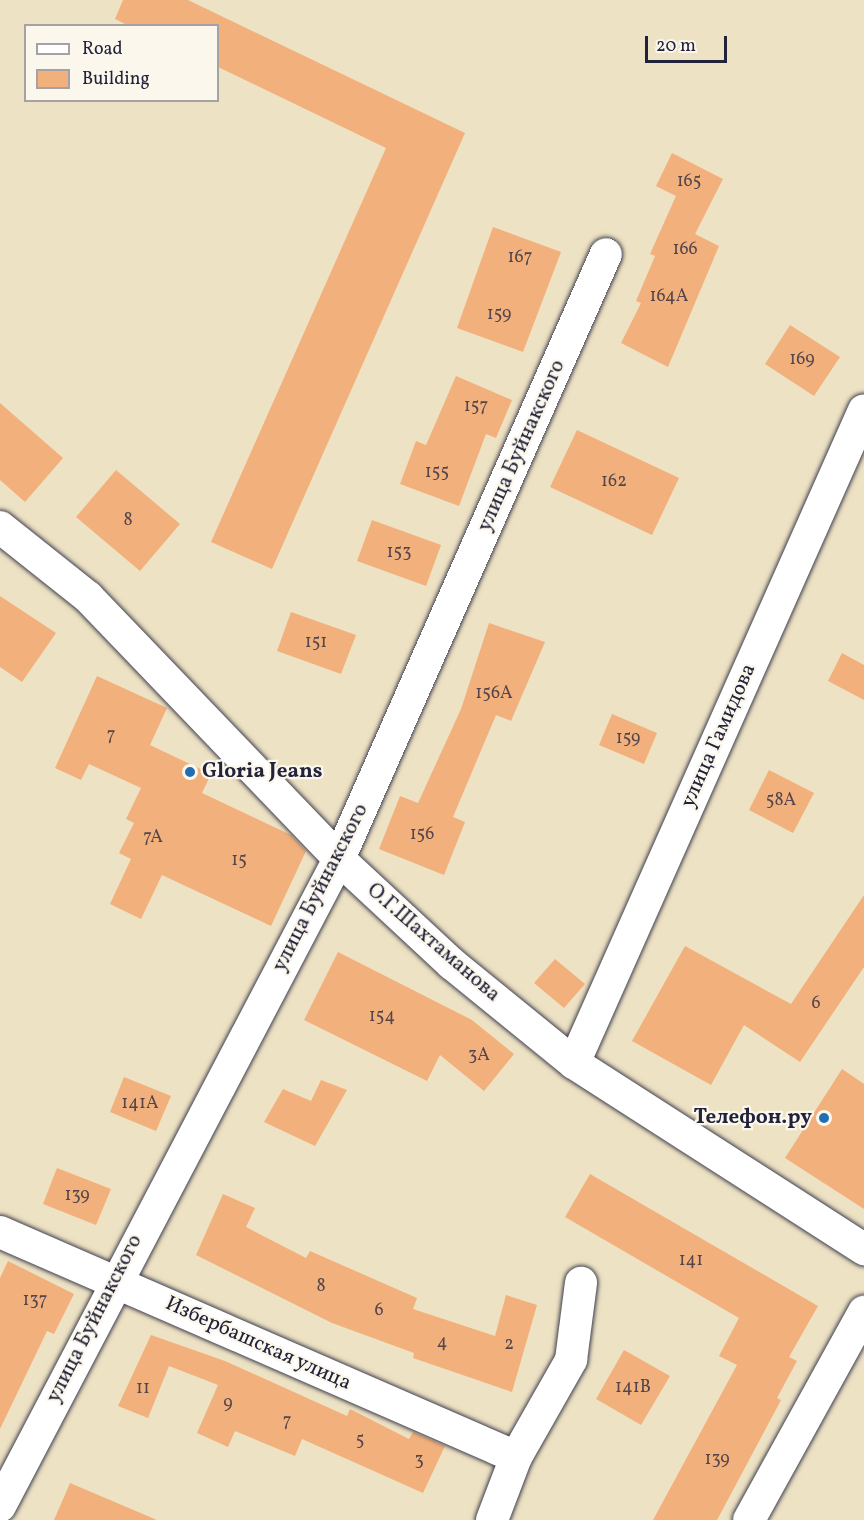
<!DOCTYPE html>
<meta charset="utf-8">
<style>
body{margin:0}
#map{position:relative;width:864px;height:1520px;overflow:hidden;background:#ede2c3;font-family:Vollkorn,serif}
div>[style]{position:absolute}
.building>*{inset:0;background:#f2b17c}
.roads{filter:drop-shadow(0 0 2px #403f4f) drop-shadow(0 0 2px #403f4f)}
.minor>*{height:32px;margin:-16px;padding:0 16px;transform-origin:16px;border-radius:16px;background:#fff}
.dots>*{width:16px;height:16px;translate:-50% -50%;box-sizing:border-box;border:3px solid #fbf7ec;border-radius:50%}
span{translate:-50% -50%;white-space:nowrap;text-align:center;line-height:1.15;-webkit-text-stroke:4.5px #fbf7ec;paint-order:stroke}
.number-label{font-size:18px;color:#56464b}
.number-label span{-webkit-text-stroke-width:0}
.street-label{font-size:21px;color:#22223b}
.poi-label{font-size:21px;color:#22223b;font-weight:700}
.left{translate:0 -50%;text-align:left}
.right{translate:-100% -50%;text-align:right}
.legend{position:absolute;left:24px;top:24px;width:195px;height:78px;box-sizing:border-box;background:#fbf7ec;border:2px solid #a4a2a5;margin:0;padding:8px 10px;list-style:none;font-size:18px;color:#22223b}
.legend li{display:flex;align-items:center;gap:12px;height:30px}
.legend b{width:30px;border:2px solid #a4a2a5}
.scale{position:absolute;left:645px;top:36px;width:82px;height:27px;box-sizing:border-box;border:3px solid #22223b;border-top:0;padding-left:8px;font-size:18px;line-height:21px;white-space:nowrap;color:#22223b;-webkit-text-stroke:4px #fbf7ec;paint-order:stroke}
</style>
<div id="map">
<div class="building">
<i style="clip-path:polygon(123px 0,188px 0,465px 133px,272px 569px,211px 542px,386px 148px,218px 67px,218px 26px,129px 26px,115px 19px)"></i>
<i style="clip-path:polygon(672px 153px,723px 179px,695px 234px,719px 246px,668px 367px,621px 343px,641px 303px,636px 301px,655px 256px,650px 254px,676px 196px,656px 186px)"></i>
<i style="clip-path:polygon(493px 227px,561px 252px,523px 352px,457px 328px)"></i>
<i style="clip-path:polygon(790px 325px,840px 357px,814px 396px,765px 364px)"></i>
<i style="clip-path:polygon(456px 376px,512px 400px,496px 438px,486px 434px,459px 506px,400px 484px,416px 441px,426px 445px)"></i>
<i style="clip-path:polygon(0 403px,63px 458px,25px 502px,0 480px)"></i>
<i style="clip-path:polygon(577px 430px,679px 478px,652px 535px,550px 487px)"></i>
<i style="clip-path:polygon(116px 470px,180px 524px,140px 571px,76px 517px)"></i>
<i style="clip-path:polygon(372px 520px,441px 545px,426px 586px,357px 561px)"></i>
<i style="clip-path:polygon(0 596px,56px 633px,22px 682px,0 667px)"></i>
<i style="clip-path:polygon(291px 612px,356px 635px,341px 674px,277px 651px)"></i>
<i style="clip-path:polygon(489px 623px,545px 642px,511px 721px,496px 715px,453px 817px,465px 822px,444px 875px,379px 849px,400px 796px,418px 803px,461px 709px)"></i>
<i style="clip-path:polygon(842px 653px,864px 665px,864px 700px,828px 681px)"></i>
<i style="clip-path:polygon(97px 676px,167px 708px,150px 745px,211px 774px,202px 793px,291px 835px,306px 851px,271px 926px,162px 875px,141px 919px,110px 904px,131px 859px,119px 853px,134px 823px,126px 819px,141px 788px,89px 764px,81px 780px,55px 768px)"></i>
<i style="clip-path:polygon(612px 714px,657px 733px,644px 764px,599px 745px)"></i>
<i style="clip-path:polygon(769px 770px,814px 793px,793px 833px,749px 810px)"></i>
<i style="clip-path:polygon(864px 895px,864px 967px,800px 1062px,744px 1025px,711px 1085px,632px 1041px,685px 946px,791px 1004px)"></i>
<i style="clip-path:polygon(338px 952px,472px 1020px,514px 1054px,484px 1091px,440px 1055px,427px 1081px,304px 1020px)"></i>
<i style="clip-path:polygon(555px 959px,585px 984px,564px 1008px,534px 983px)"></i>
<i style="clip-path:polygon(842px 1069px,864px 1084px,864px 1209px,785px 1158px)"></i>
<i style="clip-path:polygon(124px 1077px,171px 1096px,156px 1131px,110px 1112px)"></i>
<i style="clip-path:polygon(321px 1080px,347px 1090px,315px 1146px,264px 1122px,283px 1089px,311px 1101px)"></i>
<i style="clip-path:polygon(57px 1168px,111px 1189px,96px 1225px,43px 1204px)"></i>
<i style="clip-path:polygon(590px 1174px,818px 1306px,789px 1357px,797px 1361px,777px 1398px,781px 1400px,717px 1520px,653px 1520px,737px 1365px,719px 1356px,739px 1318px,565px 1217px)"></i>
<i style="clip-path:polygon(223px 1194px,255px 1208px,246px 1227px,306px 1258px,310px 1251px,417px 1298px,413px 1309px,495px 1336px,506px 1295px,537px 1305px,512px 1392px,413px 1358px,414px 1353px,332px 1323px,196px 1255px)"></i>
<i style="clip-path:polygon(8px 1261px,74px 1294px,54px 1334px,47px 1331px,0 1429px,0 1278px)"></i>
<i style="clip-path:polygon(151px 1335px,225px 1361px,347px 1416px,350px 1409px,409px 1439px,413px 1432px,445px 1446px,423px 1493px,302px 1439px,295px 1456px,235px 1431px,228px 1447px,197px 1433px,218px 1385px,169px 1366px,148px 1418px,118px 1406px)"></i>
<i style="clip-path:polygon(624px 1350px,670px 1376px,641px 1425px,596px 1399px)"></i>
<i style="clip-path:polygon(70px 1483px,157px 1520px,54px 1520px)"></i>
</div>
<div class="roads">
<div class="minor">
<i style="left:0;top:527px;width:112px;rotate:38.5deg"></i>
<i style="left:88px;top:597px;width:363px;rotate:46.2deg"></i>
<i style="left:339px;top:859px;width:154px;rotate:42.9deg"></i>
<i style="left:452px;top:964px;width:157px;rotate:39.1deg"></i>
<i style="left:574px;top:1063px;width:345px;rotate:32.7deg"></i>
<i style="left:574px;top:1063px;width:714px;rotate:-66.05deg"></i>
<i style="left:0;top:1232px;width:563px;rotate:23.56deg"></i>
<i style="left:0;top:1506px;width:730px;rotate:-62.35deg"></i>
<i style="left:339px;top:859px;width:661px;rotate:-66.19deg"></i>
<i style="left:492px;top:1520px;width:67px;rotate:-69.1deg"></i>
<i style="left:516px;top:1457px;width:112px;rotate:-60.4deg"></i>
<i style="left:571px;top:1360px;width:78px;rotate:-82.6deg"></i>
<i style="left:749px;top:1520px;width:238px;rotate:-61.1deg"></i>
</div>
</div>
<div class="dots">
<i style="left:190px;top:772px;background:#1f6fb2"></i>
<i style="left:824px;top:1118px;background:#1f6fb2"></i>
</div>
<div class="number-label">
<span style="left:689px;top:182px">165</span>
<span style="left:685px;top:250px">166</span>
<span style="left:520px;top:258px">167</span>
<span style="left:669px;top:297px">164А</span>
<span style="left:499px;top:315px">159</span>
<span style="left:802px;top:360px">169</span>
<span style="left:476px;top:407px">157</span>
<span style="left:437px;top:473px">155</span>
<span style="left:614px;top:482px">162</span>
<span style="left:128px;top:521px">8</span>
<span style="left:399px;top:553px">153</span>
<span style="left:316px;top:643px">151</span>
<span style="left:494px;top:694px">156А</span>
<span style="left:111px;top:736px">7</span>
<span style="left:628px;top:739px">159</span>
<span style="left:781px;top:801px">58А</span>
<span style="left:422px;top:835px">156</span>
<span style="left:153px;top:838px">7А</span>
<span style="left:239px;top:861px">15</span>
<span style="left:816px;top:1004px">6</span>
<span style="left:382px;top:1017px">154</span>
<span style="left:479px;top:1056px">3А</span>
<span style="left:140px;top:1104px">141А</span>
<span style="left:77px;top:1196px">139</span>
<span style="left:691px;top:1261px">141</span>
<span style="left:321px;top:1287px">8</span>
<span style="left:35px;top:1301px">137</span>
<span style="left:379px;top:1311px">6</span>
<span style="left:442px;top:1343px">4</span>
<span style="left:509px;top:1345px">2</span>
<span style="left:633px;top:1388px">141В</span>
<span style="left:143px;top:1389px">11</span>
<span style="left:228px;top:1404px">9</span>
<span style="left:287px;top:1422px">7</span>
<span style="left:360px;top:1441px">5</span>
<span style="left:717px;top:1460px">139</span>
<span style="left:419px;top:1461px">3</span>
</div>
<div class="street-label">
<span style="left:522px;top:446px;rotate:-66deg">улица Буйнакского</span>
<span style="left:719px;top:736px;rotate:-66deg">улица Гамидова</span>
<span style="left:321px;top:888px;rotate:-63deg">улица Буйнакского</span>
<span style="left:433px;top:943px;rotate:41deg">О.Г.Шахтаманова</span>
<span style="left:95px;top:1319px;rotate:-63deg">улица Буйнакского</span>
<span style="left:258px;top:1344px;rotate:24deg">Избербашская улица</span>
</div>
<div class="poi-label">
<span class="left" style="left:202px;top:772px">Gloria Jeans</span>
<span class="right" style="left:812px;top:1118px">Телефон.ру</span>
</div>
<ul class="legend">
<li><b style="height:8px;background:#fff"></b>Road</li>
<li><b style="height:16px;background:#f2b17c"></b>Building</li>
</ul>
<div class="scale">20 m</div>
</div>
